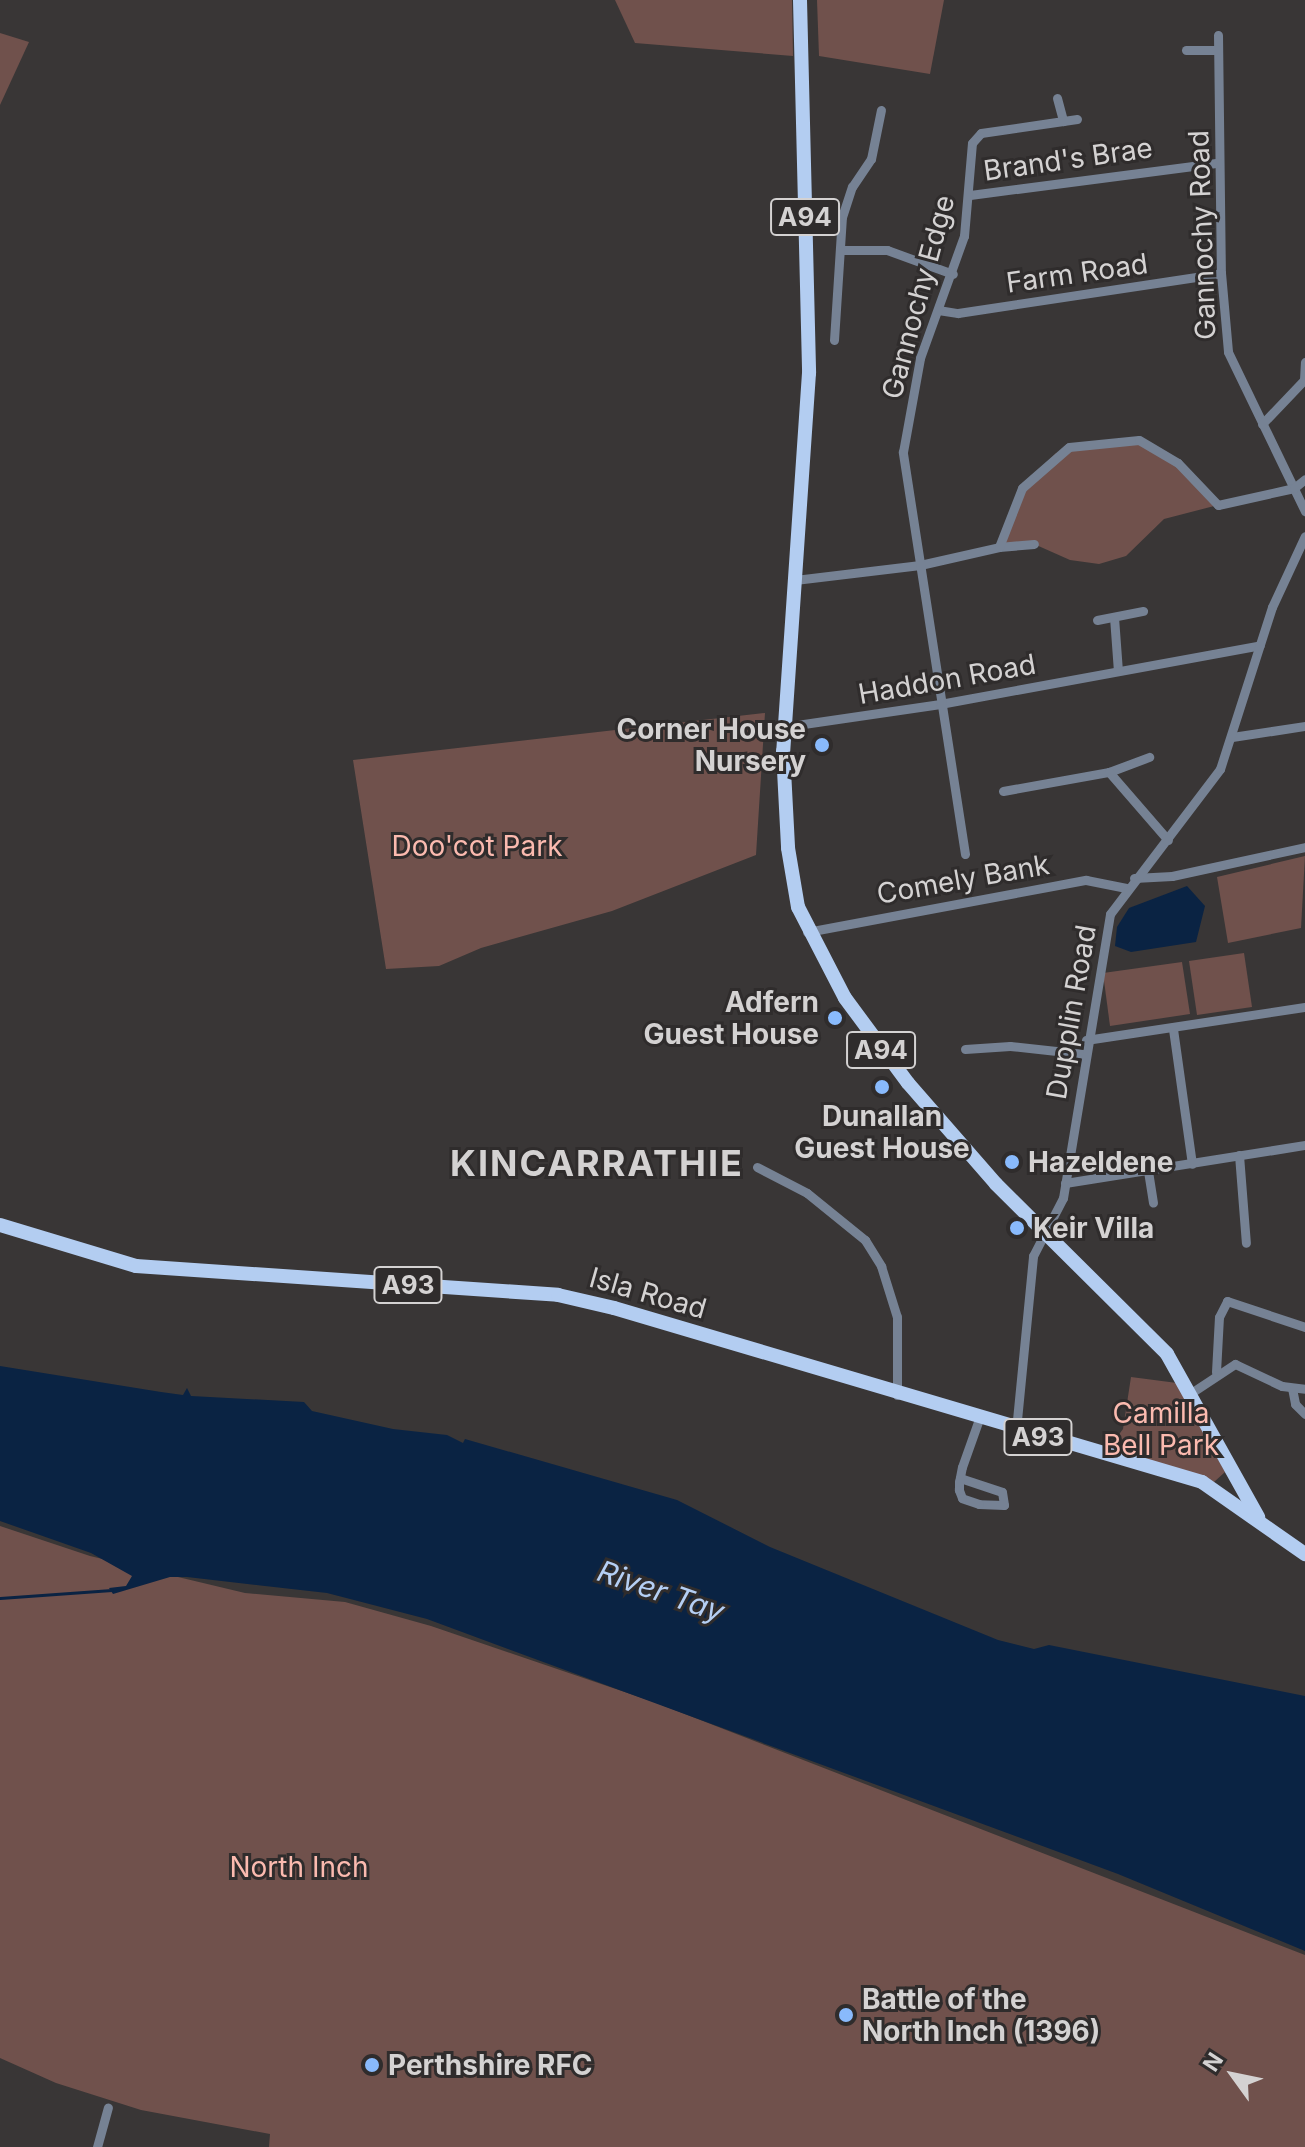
<!DOCTYPE html>
<style>
body{margin:0}
#map{position:relative;width:1305px;height:2147px;overflow:hidden;background:#393636;font-family:Inter,sans-serif}
div>[style]{position:absolute}
.green>*{inset:0;background:#70514c}
.water>*{inset:0;background:#0a2343}
.stream>*{height:3px;margin:-1.5px;padding:0 1.5px;transform-origin:1.5px;border-radius:1.5px;background:#0a2343}
.minor>*{height:9px;margin:-4.5px;padding:0 4.5px;transform-origin:4.5px;border-radius:4.5px;background:#768294}
.primary>*{height:14px;margin:-7px;padding:0 7px;transform-origin:7px;border-radius:7px;background:#b3cdf1}
.dots>*{width:22px;height:22px;translate:-50% -50%;box-sizing:border-box;border:4px solid #2f2c2c;border-radius:50%}
span{translate:-50% -50%;white-space:nowrap;text-align:center;line-height:1.15;-webkit-text-stroke:6px #2f2c2c;paint-order:stroke}
.shield-label span{padding:2px 6px;background:#2f2c2c;border:2px solid;border-radius:6px;-webkit-text-stroke-width:0}
.shield-label{font-size:26px;color:#d4d2d2;font-weight:700}
.street-label{font-size:28px;color:#d4d2d2}
.poi-label{font-size:28px;color:#d4d2d2;font-weight:700}
.right{translate:-100% -50%;text-align:right}
.left{translate:0 -50%;text-align:left}
.park-label{font-size:28px;color:#fbbaaf}
.water-label{font-size:30px;color:#b5cff4;font-style:italic}
.district-label{font-size:36px;color:#d4d2d2;font-weight:700;letter-spacing:2px}
.north{position:absolute;left:1193px;top:2035px;width:80px;height:80px;-webkit-text-stroke:6px #2f2c2c;paint-order:stroke;rotate:303deg;font-size:22px;font-weight:700;line-height:32px;text-align:center;color:#d4d2d2}
.north::after{content:'';display:block;margin:auto;width:28px;height:36px;background:#d4d2d2;clip-path:polygon(50% 0,100% 100%,50% 72%,0 100%)}
</style>
<div id="map">
<div class="green">
<i style="clip-path:polygon(615px 0,792px 0,793px 56px,635px 43px)"></i>
<i style="clip-path:polygon(817px 0,944px 0,930px 74px,819px 56px)"></i>
<i style="clip-path:polygon(0 33px,29px 42px,0 105px)"></i>
<i style="clip-path:polygon(1139px 440px,1178px 463px,1218px 505px,1164px 519px,1126px 556px,1099px 564px,1070px 560px,1034px 544px,999px 547px,1022px 488px,1056px 453px)"></i>
<i style="clip-path:polygon(765px 713px,756px 855px,612px 911px,481px 948px,439px 966px,386px 969px,353px 760px)"></i>
<i style="clip-path:polygon(1305px 856px,1301px 928px,1228px 943px,1217px 877px)"></i>
<i style="clip-path:polygon(1244px 953px,1252px 1007px,1197px 1015px,1189px 961px)"></i>
<i style="clip-path:polygon(1182px 962px,1190px 1014px,1110px 1026px,1103px 973px)"></i>
<i style="clip-path:polygon(1131px 1377px,1177px 1383px,1225px 1472px,1214px 1482px,1106px 1452px,1123px 1429px)"></i>
<i style="clip-path:polygon(0 1526px,90px 1556px,245px 1593px,345px 1602px,431px 1626px,654px 1702px,1305px 1955px,1305px 2147px,269px 2147px,270px 2134px,141px 2110px,56px 2083px,0 2058px)"></i>
</div>
<div class="water">
<i style="clip-path:polygon(1187px 886px,1205px 906px,1196px 942px,1131px 952px,1115px 946px,1117px 927px,1129px 908px)"></i>
<i style="clip-path:polygon(0 1366px,161px 1392px,183px 1395px,187px 1388px,191px 1396px,304px 1402px,312px 1411px,393px 1429px,447px 1435px,463px 1443px,465px 1439px,677px 1500px,770px 1547px,998px 1640px,1034px 1649px,1049px 1645px,1305px 1696px,1305px 1951px,1118px 1874px,427px 1619px,327px 1593px,187px 1577px,170px 1577px,113px 1594px,109px 1588px,126px 1586px,132px 1576px,91px 1553px,0 1521px)"></i>
</div>
<div class="stream">
<i style="left:0;top:1598px;width:112px;rotate:-4.1deg"></i>
</div>
<div class="minor">
<i style="left:1218px;top:35px;width:238px;rotate:89.3deg"></i>
<i style="left:1221px;top:273px;width:79px;rotate:84.9deg"></i>
<i style="left:1228px;top:352px;width:177px;rotate:64.2deg"></i>
<i style="left:1186px;top:50px;width:32px"></i>
<i style="left:1057px;top:98px;width:24px;rotate:75deg"></i>
<i style="left:970px;top:195px;width:250px;rotate:-7.4deg"></i>
<i style="left:842px;top:250px;width:45px"></i>
<i style="left:887px;top:250px;width:70px;rotate:20deg"></i>
<i style="left:938px;top:310px;width:20px;rotate:9deg"></i>
<i style="left:958px;top:313px;width:266px;rotate:-8.6deg"></i>
<i style="left:834px;top:340px;width:123px;rotate:-86.3deg"></i>
<i style="left:842px;top:217px;width:32px;rotate:-72deg"></i>
<i style="left:852px;top:187px;width:34px;rotate:-56deg"></i>
<i style="left:871px;top:159px;width:50px;rotate:-78.5deg"></i>
<i style="left:1262px;top:424px;width:61px;rotate:-46.3deg"></i>
<i style="left:1304px;top:380px;width:18px;rotate:-87deg"></i>
<i style="left:999px;top:547px;width:35px;rotate:-5deg"></i>
<i style="left:795px;top:580px;width:126px;rotate:-6.8deg"></i>
<i style="left:920px;top:565px;width:81px;rotate:-12.8deg"></i>
<i style="left:999px;top:547px;width:63px;rotate:-68.7deg"></i>
<i style="left:1022px;top:488px;width:62px;rotate:-41.1deg"></i>
<i style="left:1069px;top:447px;width:70px;rotate:-5.7deg"></i>
<i style="left:1139px;top:440px;width:45px;rotate:30.5deg"></i>
<i style="left:1178px;top:463px;width:58px;rotate:46.4deg"></i>
<i style="left:1218px;top:505px;width:78px;rotate:-12.6deg"></i>
<i style="left:1294px;top:488px;width:14px;rotate:-39deg"></i>
<i style="left:1114px;top:617px;width:54px;rotate:85.8deg"></i>
<i style="left:1097px;top:620px;width:47px;rotate:-11.1deg"></i>
<i style="left:783px;top:727px;width:159px;rotate:-8.3deg"></i>
<i style="left:940px;top:704px;width:325px;rotate:-10.4deg"></i>
<i style="left:1232px;top:737px;width:74px;rotate:-8.6deg"></i>
<i style="left:1109px;top:772px;width:43px;rotate:-20.6deg"></i>
<i style="left:1003px;top:791px;width:108px;rotate:-10.2deg"></i>
<i style="left:1109px;top:772px;width:90px;rotate:49.1deg"></i>
<i style="left:965px;top:854px;width:407px;rotate:-98.8deg"></i>
<i style="left:903px;top:452px;width:96px;rotate:-79.7deg"></i>
<i style="left:920px;top:358px;width:130px;rotate:-70.2deg"></i>
<i style="left:964px;top:236px;width:93px;rotate:-85.1deg"></i>
<i style="left:972px;top:143px;width:13px;rotate:-48deg"></i>
<i style="left:981px;top:133px;width:97px;rotate:-8.3deg"></i>
<i style="left:1134px;top:878px;width:38px;rotate:-3deg"></i>
<i style="left:1172px;top:876px;width:136px;rotate:-12.3deg"></i>
<i style="left:807px;top:932px;width:284px;rotate:-10.6deg"></i>
<i style="left:1086px;top:880px;width:41px;rotate:11.3deg"></i>
<i style="left:1173px;top:1029px;width:136px;rotate:82deg"></i>
<i style="left:1086px;top:1040px;width:221px;rotate:-8.6deg"></i>
<i style="left:965px;top:1049px;width:45px;rotate:-3.8deg"></i>
<i style="left:1010px;top:1046px;width:74px;rotate:6.2deg"></i>
<i style="left:1239px;top:1155px;width:88px;rotate:85.5deg"></i>
<i style="left:757px;top:1167px;width:56px;rotate:27.5deg"></i>
<i style="left:807px;top:1193px;width:75px;rotate:39deg"></i>
<i style="left:865px;top:1240px;width:31px;rotate:58deg"></i>
<i style="left:881px;top:1266px;width:53px;rotate:72.6deg"></i>
<i style="left:897px;top:1317px;width:78px;rotate:90deg"></i>
<i style="left:1148px;top:1171px;width:32px;rotate:81deg"></i>
<i style="left:1065px;top:1183px;width:243px;rotate:-9deg"></i>
<i style="left:1216px;top:1372px;width:55px;rotate:-86.9deg"></i>
<i style="left:1219px;top:1317px;width:18px;rotate:-63deg"></i>
<i style="left:1227px;top:1301px;width:82px;rotate:18.4deg"></i>
<i style="left:1292px;top:1388px;width:16px;rotate:79deg"></i>
<i style="left:1295px;top:1404px;width:14px;rotate:45deg"></i>
<i style="left:1191px;top:1393px;width:53px;rotate:-33.4deg"></i>
<i style="left:1235px;top:1364px;width:52px;rotate:25.1deg"></i>
<i style="left:1282px;top:1386px;width:23px;rotate:7deg"></i>
<i style="left:1016px;top:1430px;width:175px;rotate:-84.4deg"></i>
<i style="left:1033px;top:1256px;width:65px;rotate:-62.7deg"></i>
<i style="left:1063px;top:1198px;width:288px;rotate:-80.6deg"></i>
<i style="left:1110px;top:914px;width:182px;rotate:-52.8deg"></i>
<i style="left:1220px;top:769px;width:170px;rotate:-72.2deg"></i>
<i style="left:1272px;top:607px;width:78px;rotate:-65.1deg"></i>
<i style="left:960px;top:1478px;width:44px;rotate:18.4deg"></i>
<i style="left:1002px;top:1492px;width:13px;rotate:81deg"></i>
<i style="left:1004px;top:1505px;width:25px;rotate:-178deg"></i>
<i style="left:979px;top:1504px;width:18px;rotate:-161deg"></i>
<i style="left:962px;top:1498px;width:9px;rotate:-111deg"></i>
<i style="left:959px;top:1490px;width:8px;rotate:-90deg"></i>
<i style="left:959px;top:1482px;width:15px;rotate:-79deg"></i>
<i style="left:962px;top:1467px;width:51px;rotate:-70.5deg"></i>
<i style="left:97px;top:2147px;width:41px;rotate:-74.6deg"></i>
</div>
<div class="primary">
<i style="left:800px;top:0;width:373px;rotate:88.6deg"></i>
<i style="left:809px;top:373px;width:379px;rotate:93.9deg"></i>
<i style="left:783px;top:751px;width:97px;rotate:87deg"></i>
<i style="left:788px;top:848px;width:60px;rotate:80.4deg"></i>
<i style="left:798px;top:907px;width:102px;rotate:62.7deg"></i>
<i style="left:845px;top:998px;width:106px;rotate:53.5deg"></i>
<i style="left:908px;top:1083px;width:134px;rotate:48.9deg"></i>
<i style="left:996px;top:1184px;width:241px;rotate:44.8deg"></i>
<i style="left:1167px;top:1354px;width:187px;rotate:60.8deg"></i>
<i style="left:0;top:1225px;width:142px;rotate:16.8deg"></i>
<i style="left:136px;top:1266px;width:423px;rotate:3.9deg"></i>
<i style="left:558px;top:1295px;width:57px;rotate:13.1deg"></i>
<i style="left:614px;top:1308px;width:613px;rotate:16.48deg"></i>
<i style="left:1202px;top:1482px;width:126px;rotate:35deg"></i>
</div>
<div class="dots">
<i style="left:822px;top:745px;background:#89bafc"></i>
<i style="left:835px;top:1018px;background:#89bafc"></i>
<i style="left:882px;top:1087px;background:#89bafc"></i>
<i style="left:1012px;top:1162px;background:#89bafc"></i>
<i style="left:1017px;top:1228px;background:#89bafc"></i>
<i style="left:846px;top:2015px;background:#89bafc"></i>
<i style="left:372px;top:2065px;background:#89bafc"></i>
</div>
<div class="shield-label">
<span style="left:805px;top:217px">A94</span>
<span style="left:881px;top:1050px">A94</span>
<span style="left:408px;top:1285px">A93</span>
<span style="left:1038px;top:1437px">A93</span>
</div>
<div class="street-label">
<span style="left:1068px;top:159px;rotate:-8deg">Brand's Brae</span>
<span style="left:1202px;top:235px;rotate:-92deg">Gannochy Road</span>
<span style="left:1077px;top:273px;rotate:-8deg">Farm Road</span>
<span style="left:918px;top:297px;rotate:-75deg">Gannochy Edge</span>
<span style="left:947px;top:679px;rotate:-10deg">Haddon Road</span>
<span style="left:963px;top:879px;rotate:-10deg">Comely Bank</span>
<span style="left:1071px;top:1012px;rotate:-80deg">Dupplin Road</span>
<span style="left:648px;top:1293px;rotate:16deg">Isla Road</span>
</div>
<div class="poi-label">
<span class="right" style="left:806px;top:745px">Corner House<br>Nursery</span>
<span class="right" style="left:819px;top:1018px">Adfern<br>Guest House</span>
<span style="left:882px;top:1132px">Dunallan<br>Guest House</span>
<span class="left" style="left:1028px;top:1162px">Hazeldene</span>
<span class="left" style="left:1033px;top:1228px">Keir Villa</span>
<span class="left" style="left:862px;top:2015px">Battle of the<br>North Inch (1396)</span>
<span class="left" style="left:388px;top:2065px">Perthshire RFC</span>
</div>
<div class="park-label">
<span style="left:477px;top:846px">Doo'cot Park</span>
<span style="left:1161px;top:1429px">Camilla<br>Bell Park</span>
<span style="left:299px;top:1867px">North Inch</span>
</div>
<div class="water-label">
<span style="left:661px;top:1591px;rotate:19deg">River Tay</span>
</div>
<div class="district-label">
<span style="left:597px;top:1164px">KINCARRATHIE</span>
</div>
<div class="north">N</div>
</div>
